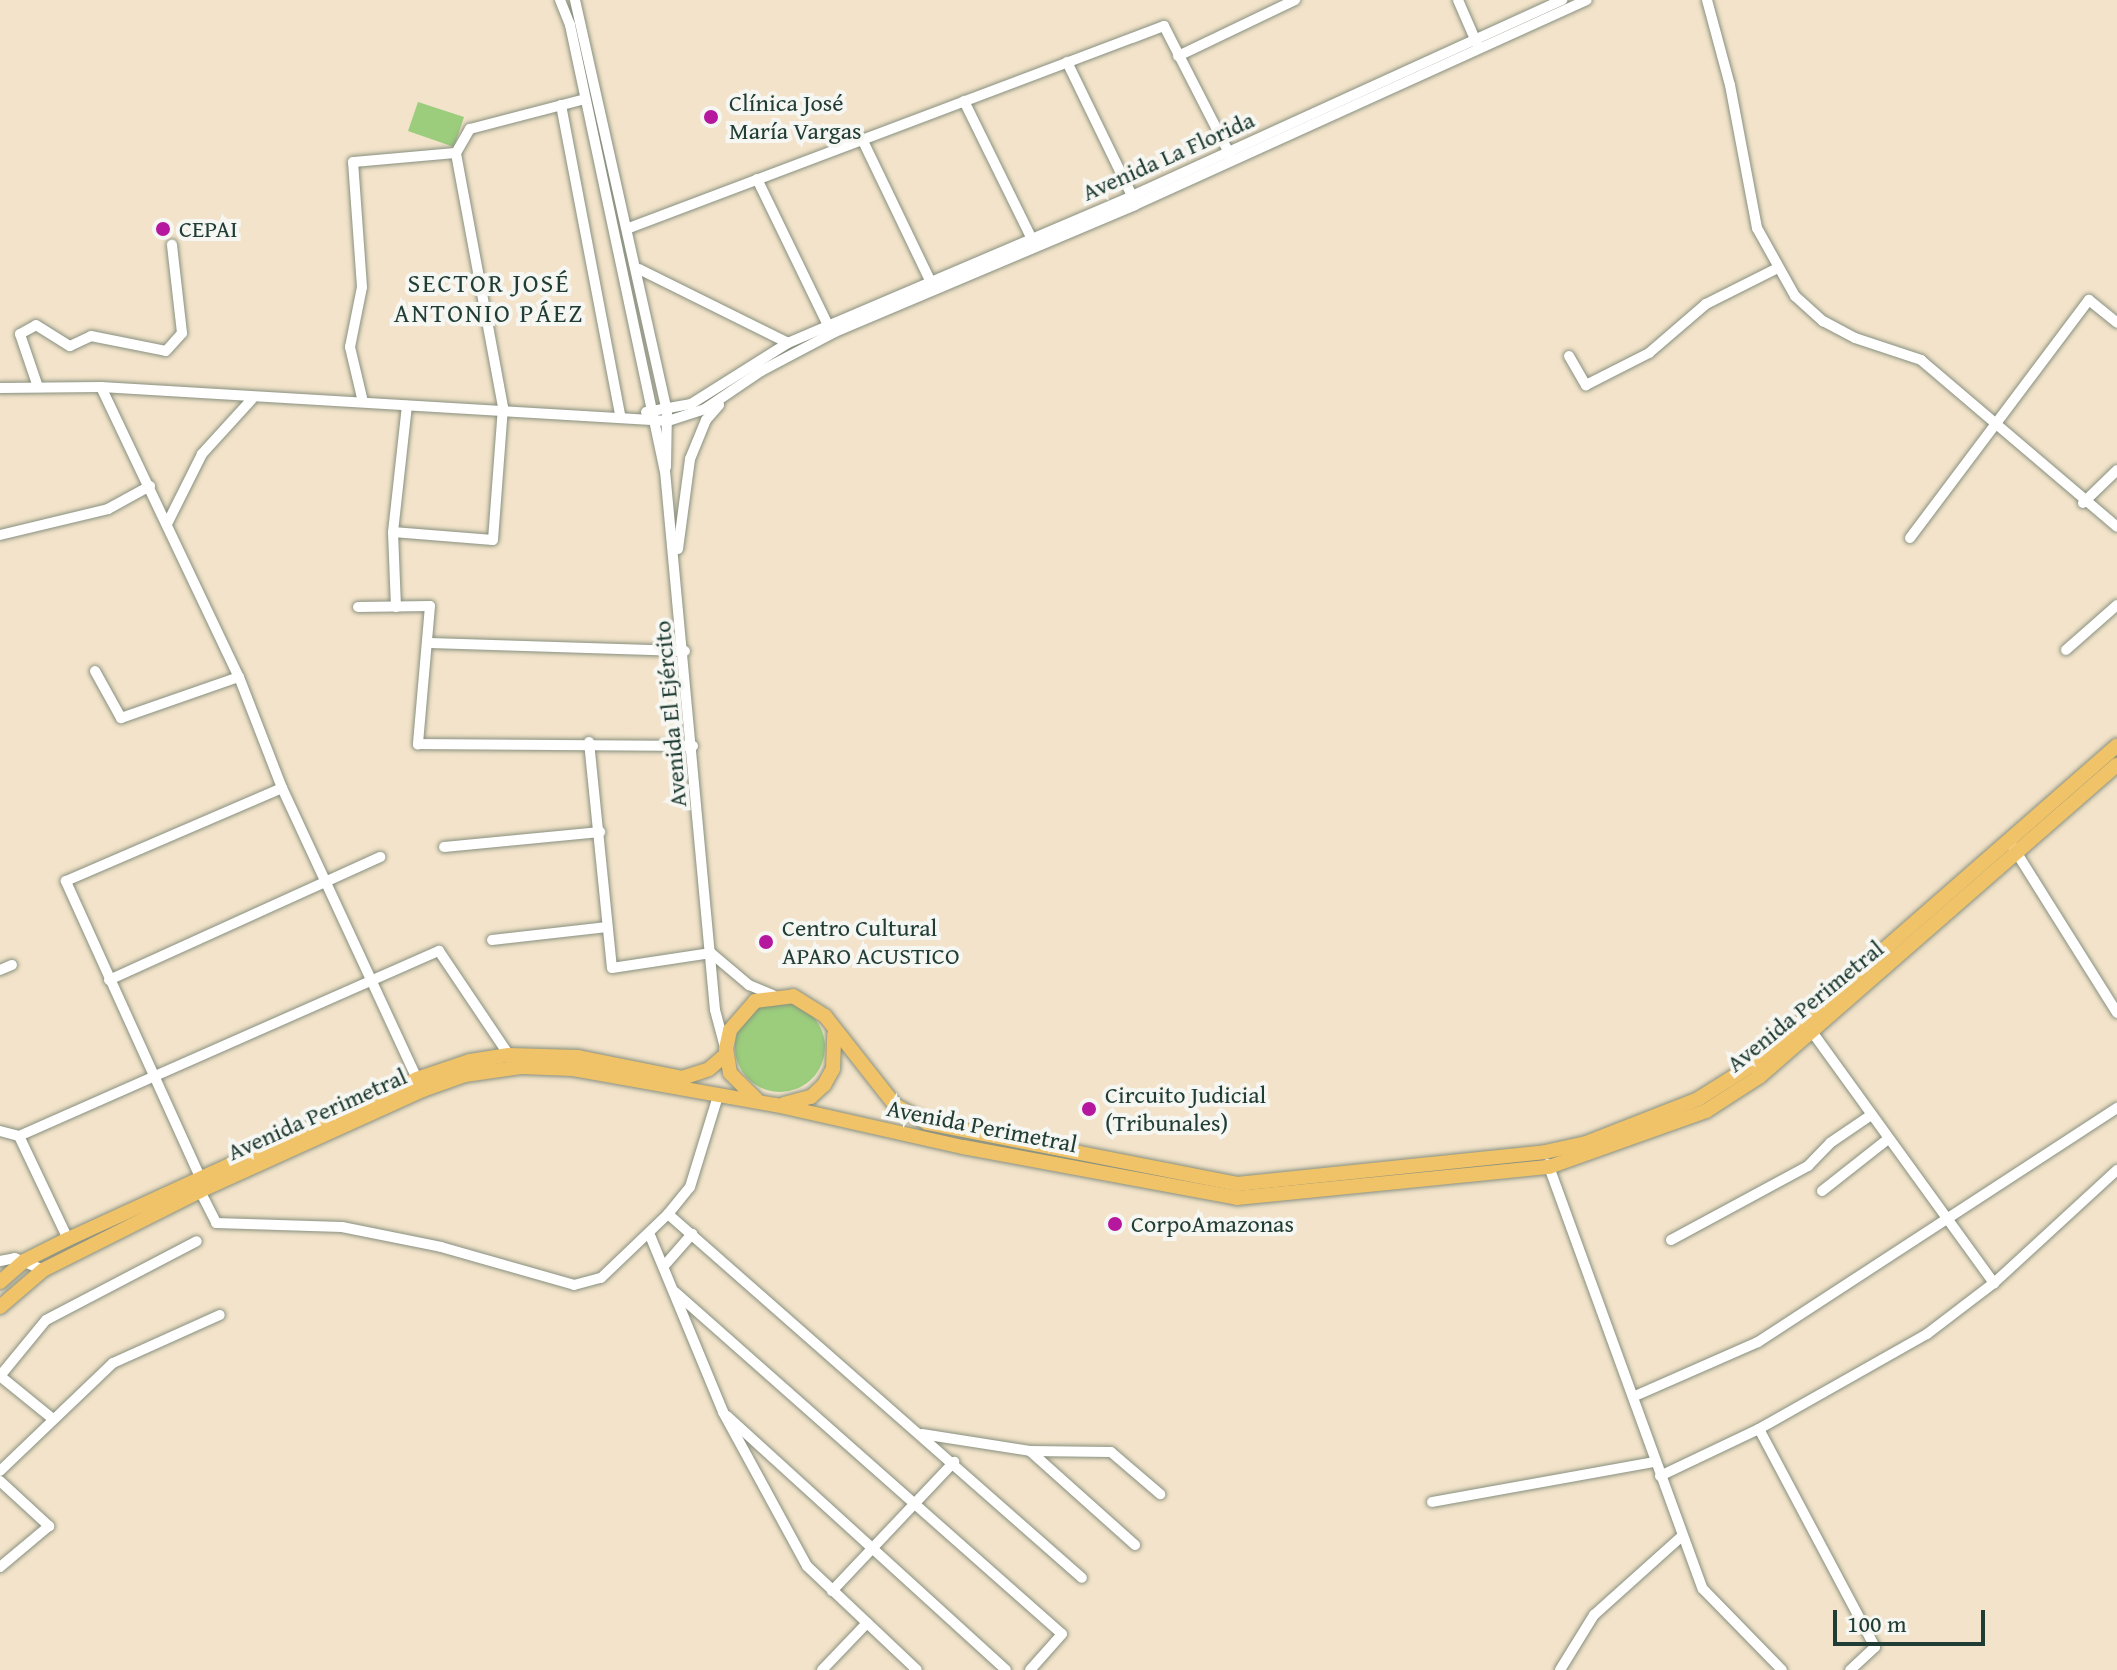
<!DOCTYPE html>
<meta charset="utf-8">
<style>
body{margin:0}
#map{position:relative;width:2117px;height:1670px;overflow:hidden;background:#f2e3ca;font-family:"Gentium Book Plus",serif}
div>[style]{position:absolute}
.green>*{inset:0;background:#9bcd7d}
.round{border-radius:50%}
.roads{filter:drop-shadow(0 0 2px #88907f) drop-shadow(0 0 2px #88907f)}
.minor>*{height:10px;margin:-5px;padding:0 5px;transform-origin:5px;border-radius:5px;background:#fff}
.major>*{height:14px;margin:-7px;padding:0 7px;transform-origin:7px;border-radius:7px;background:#f0c369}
.dots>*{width:22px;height:22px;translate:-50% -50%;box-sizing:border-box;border:4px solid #f6f6f2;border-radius:50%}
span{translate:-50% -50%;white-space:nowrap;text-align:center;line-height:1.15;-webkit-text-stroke:8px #f6f6f2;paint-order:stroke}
.poi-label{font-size:24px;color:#1f3d34}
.left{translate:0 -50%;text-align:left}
.street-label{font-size:24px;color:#1f3d34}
.neighbourhood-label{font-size:26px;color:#1f3d34;letter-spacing:2px}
.scale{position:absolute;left:1833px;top:1610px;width:152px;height:36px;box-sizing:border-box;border:4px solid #1f3d34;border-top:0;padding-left:10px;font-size:24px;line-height:28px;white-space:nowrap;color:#1f3d34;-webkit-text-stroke:6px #f6f6f2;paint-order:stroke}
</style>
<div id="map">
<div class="green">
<i style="clip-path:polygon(418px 102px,464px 117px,454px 147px,408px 131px)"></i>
<i class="round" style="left:735px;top:1002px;width:90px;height:90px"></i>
</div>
<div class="roads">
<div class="minor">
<i style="left:560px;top:0;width:27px;rotate:68deg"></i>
<i style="left:570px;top:25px;width:456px;rotate:78deg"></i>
<i style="left:665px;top:471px;width:541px;rotate:84.7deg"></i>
<i style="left:715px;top:1010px;width:38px;rotate:75deg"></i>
<i style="left:575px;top:0;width:420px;rotate:77.4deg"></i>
<i style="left:667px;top:410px;width:57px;rotate:91deg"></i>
<i style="left:1458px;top:0;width:50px;rotate:66.5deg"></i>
<i style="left:1707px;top:0;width:88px;rotate:74.9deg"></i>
<i style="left:1730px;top:85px;width:146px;rotate:79.3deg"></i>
<i style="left:1757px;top:228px;width:78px;rotate:60.8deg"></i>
<i style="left:1795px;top:296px;width:38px;rotate:42deg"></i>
<i style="left:1823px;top:321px;width:36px;rotate:28deg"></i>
<i style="left:1855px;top:338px;width:70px;rotate:18.4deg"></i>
<i style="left:1921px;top:360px;width:257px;rotate:40.4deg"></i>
<i style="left:1178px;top:56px;width:130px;rotate:-25.6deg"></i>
<i style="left:1067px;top:62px;width:149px;rotate:64.1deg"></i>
<i style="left:964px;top:101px;width:152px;rotate:63.8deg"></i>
<i style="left:561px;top:105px;width:316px;rotate:79.2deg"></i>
<i style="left:862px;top:139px;width:157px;rotate:64.3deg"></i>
<i style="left:757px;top:179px;width:162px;rotate:64.1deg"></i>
<i style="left:629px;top:228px;width:572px;rotate:-20.69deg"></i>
<i style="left:1164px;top:26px;width:143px;rotate:62.9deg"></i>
<i style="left:639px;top:269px;width:166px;rotate:26.4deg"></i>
<i style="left:1569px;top:356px;width:34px;rotate:60deg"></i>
<i style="left:1586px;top:385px;width:71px;rotate:-26.9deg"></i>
<i style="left:1649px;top:353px;width:75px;rotate:-40.7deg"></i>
<i style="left:1706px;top:304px;width:78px;rotate:-26.6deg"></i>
<i style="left:38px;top:387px;width:56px;rotate:-108.8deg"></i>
<i style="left:20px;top:334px;width:18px;rotate:-29deg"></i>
<i style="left:36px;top:325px;width:40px;rotate:32deg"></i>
<i style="left:70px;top:346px;width:23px;rotate:-25deg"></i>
<i style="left:91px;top:336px;width:76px;rotate:11.3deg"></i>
<i style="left:166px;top:351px;width:24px;rotate:-48deg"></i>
<i style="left:182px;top:333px;width:89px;rotate:-96.5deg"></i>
<i style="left:101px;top:387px;width:321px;rotate:64.6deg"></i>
<i style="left:239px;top:677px;width:119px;rotate:68.8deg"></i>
<i style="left:282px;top:788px;width:321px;rotate:65.1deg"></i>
<i style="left:0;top:388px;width:101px;rotate:-0.6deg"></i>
<i style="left:101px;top:387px;width:568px;rotate:3.43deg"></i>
<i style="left:668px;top:421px;width:39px;rotate:-18deg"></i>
<i style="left:705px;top:409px;width:68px;rotate:-34.2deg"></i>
<i style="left:761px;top:371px;width:84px;rotate:-27.8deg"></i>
<i style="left:835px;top:332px;width:326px;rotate:-22.9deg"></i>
<i style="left:1135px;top:205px;width:496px;rotate:-24.4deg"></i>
<i style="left:363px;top:402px;width:57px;rotate:-103.3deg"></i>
<i style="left:350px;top:347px;width:61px;rotate:-78.7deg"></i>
<i style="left:362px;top:287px;width:125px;rotate:-94.1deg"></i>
<i style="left:353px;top:162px;width:103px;rotate:-5deg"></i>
<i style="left:646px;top:412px;width:46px;rotate:-10.1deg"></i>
<i style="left:691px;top:404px;width:115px;rotate:-32.2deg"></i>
<i style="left:788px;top:343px;width:374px;rotate:-23.1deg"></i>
<i style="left:1132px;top:196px;width:473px;rotate:-24.5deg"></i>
<i style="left:2083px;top:503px;width:47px;rotate:-44.1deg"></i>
<i style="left:168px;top:522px;width:76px;rotate:-63.4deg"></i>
<i style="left:202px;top:454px;width:74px;rotate:-47.7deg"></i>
<i style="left:393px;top:532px;width:100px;rotate:4.6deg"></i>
<i style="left:493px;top:540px;width:133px;rotate:-85.7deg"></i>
<i style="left:503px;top:407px;width:258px;rotate:-100.5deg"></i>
<i style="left:456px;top:153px;width:28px;rotate:-60deg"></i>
<i style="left:470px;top:129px;width:119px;rotate:-14.6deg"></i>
<i style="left:0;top:535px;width:111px;rotate:-13.5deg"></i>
<i style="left:108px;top:509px;width:48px;rotate:-28.7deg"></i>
<i style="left:1910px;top:538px;width:298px;rotate:-53.1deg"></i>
<i style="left:2089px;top:300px;width:36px;rotate:39deg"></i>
<i style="left:678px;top:549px;width:91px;rotate:-82.4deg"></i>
<i style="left:690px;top:459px;width:42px;rotate:-67.7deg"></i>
<i style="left:706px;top:420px;width:20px;rotate:-49deg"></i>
<i style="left:358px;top:607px;width:72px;rotate:-0.8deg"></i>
<i style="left:430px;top:606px;width:139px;rotate:95deg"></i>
<i style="left:418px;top:744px;width:275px;rotate:0.4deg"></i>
<i style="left:396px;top:607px;width:75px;rotate:-92.3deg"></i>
<i style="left:393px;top:532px;width:127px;rotate:-83.7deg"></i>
<i style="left:427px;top:643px;width:258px;rotate:1.8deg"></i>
<i style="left:2066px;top:650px;width:68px;rotate:-41.4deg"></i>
<i style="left:95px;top:671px;width:54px;rotate:61deg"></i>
<i style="left:121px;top:718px;width:125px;rotate:-19.2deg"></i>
<i style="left:589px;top:742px;width:227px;rotate:84.2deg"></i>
<i style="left:612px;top:968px;width:100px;rotate:-8.6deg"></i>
<i style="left:444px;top:847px;width:157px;rotate:-5.5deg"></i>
<i style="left:2013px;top:847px;width:196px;rotate:57.9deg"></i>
<i style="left:492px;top:940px;width:116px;rotate:-6.4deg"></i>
<i style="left:711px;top:953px;width:50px;rotate:40.1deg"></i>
<i style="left:749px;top:985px;width:26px;rotate:23deg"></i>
<i style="left:0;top:970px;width:13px;rotate:-23deg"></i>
<i style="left:109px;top:980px;width:298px;rotate:-24.4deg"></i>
<i style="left:1810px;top:1029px;width:314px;rotate:54.1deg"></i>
<i style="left:0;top:1131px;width:20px;rotate:15deg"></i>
<i style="left:19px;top:1136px;width:459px;rotate:-23.8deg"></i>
<i style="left:439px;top:951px;width:125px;rotate:56.1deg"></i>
<i style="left:19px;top:1136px;width:114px;rotate:64.6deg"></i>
<i style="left:1548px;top:1164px;width:452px;rotate:70deg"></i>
<i style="left:1703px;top:1589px;width:113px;rotate:45.7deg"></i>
<i style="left:200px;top:1177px;width:325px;rotate:-114.4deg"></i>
<i style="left:66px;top:881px;width:235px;rotate:-23.3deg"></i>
<i style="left:200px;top:1191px;width:36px;rotate:63deg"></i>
<i style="left:216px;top:1223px;width:126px;rotate:1.8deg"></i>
<i style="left:342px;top:1227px;width:101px;rotate:11.4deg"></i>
<i style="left:441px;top:1247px;width:138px;rotate:15.9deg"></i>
<i style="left:574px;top:1285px;width:28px;rotate:-15deg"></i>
<i style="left:601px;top:1278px;width:93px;rotate:-43.7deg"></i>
<i style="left:668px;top:1214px;width:35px;rotate:-51deg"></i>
<i style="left:690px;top:1187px;width:95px;rotate:-72.9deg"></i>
<i style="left:1822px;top:1191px;width:84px;rotate:-38.2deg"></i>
<i style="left:668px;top:1214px;width:551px;rotate:41.32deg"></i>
<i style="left:649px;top:1233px;width:194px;rotate:67.5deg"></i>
<i style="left:723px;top:1412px;width:175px;rotate:61.4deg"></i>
<i style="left:807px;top:1566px;width:151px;rotate:43.4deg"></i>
<i style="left:1671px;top:1240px;width:156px;rotate:-28.4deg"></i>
<i style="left:1808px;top:1166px;width:32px;rotate:-46deg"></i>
<i style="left:1830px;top:1143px;width:50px;rotate:-34.3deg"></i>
<i style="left:0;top:1261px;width:15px;rotate:-11deg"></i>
<i style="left:15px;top:1258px;width:30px;rotate:23deg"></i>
<i style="left:664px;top:1266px;width:43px;rotate:-48.8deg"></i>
<i style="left:675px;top:1292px;width:516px;rotate:41.47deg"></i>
<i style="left:1062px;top:1634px;width:48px;rotate:131.6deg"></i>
<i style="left:0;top:1376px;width:72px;rotate:-50.6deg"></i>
<i style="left:46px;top:1320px;width:170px;rotate:-27.6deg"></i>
<i style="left:0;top:1376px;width:68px;rotate:39.1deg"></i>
<i style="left:1635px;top:1396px;width:134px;rotate:-23.7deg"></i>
<i style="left:1758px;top:1342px;width:429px;rotate:-33.1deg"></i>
<i style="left:727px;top:1416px;width:377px;rotate:42.3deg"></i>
<i style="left:1759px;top:1429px;width:247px;rotate:62deg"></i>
<i style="left:1875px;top:1647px;width:34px;rotate:137deg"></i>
<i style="left:922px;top:1434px;width:109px;rotate:8.9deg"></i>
<i style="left:1030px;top:1451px;width:81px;rotate:0.7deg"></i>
<i style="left:1111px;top:1452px;width:65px;rotate:40.6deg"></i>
<i style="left:1030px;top:1451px;width:141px;rotate:41.8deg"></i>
<i style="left:0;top:1471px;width:156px;rotate:-43.7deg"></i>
<i style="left:113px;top:1363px;width:117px;rotate:-24.2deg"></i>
<i style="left:1660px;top:1476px;width:110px;rotate:-25.4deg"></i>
<i style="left:1759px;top:1429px;width:193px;rotate:-29.5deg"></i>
<i style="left:1927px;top:1334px;width:84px;rotate:-37.3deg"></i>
<i style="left:1994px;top:1283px;width:167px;rotate:-42.6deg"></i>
<i style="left:0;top:1481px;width:67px;rotate:42.6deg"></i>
<i style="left:49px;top:1526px;width:64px;rotate:140.1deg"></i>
<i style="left:1432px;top:1502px;width:227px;rotate:-10.2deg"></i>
<i style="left:832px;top:1591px;width:178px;rotate:-46.6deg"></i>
<i style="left:822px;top:1670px;width:65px;rotate:-46.2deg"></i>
<i style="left:1560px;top:1670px;width:65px;rotate:-58.3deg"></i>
<i style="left:1594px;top:1615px;width:117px;rotate:-41.9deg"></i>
</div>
<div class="major">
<i style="left:756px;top:1099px;width:37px;rotate:-135deg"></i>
<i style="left:730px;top:1073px;width:24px;rotate:-99deg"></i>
<i style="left:726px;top:1049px;width:19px;rotate:-78deg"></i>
<i style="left:730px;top:1030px;width:38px;rotate:-49deg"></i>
<i style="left:755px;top:1001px;width:38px;rotate:-7deg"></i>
<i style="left:793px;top:996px;width:38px;rotate:32deg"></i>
<i style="left:825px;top:1016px;width:113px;rotate:51.8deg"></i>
<i style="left:895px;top:1105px;width:37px;rotate:29deg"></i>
<i style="left:927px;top:1123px;width:316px;rotate:11.1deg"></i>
<i style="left:1237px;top:1184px;width:310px;rotate:-5.9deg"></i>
<i style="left:1545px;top:1152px;width:42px;rotate:-12.4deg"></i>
<i style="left:1586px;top:1143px;width:120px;rotate:-21.4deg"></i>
<i style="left:1698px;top:1099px;width:64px;rotate:-32.2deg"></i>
<i style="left:1752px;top:1065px;width:485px;rotate:-41.2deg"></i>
<i style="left:784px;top:1104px;width:28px;rotate:-15deg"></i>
<i style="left:811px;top:1097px;width:18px;rotate:-43deg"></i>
<i style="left:824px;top:1085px;width:18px;rotate:-61deg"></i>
<i style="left:833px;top:1069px;width:35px;rotate:-88deg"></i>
<i style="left:0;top:1282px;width:32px;rotate:-41deg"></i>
<i style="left:24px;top:1261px;width:49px;rotate:-26.6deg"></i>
<i style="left:68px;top:1239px;width:384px;rotate:-24.6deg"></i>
<i style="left:417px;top:1079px;width:56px;rotate:-18.8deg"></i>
<i style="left:470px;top:1061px;width:39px;rotate:-9deg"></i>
<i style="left:509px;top:1055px;width:69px;rotate:1.7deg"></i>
<i style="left:578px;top:1057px;width:106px;rotate:11.4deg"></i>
<i style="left:682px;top:1078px;width:28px;rotate:-18deg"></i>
<i style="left:709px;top:1069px;width:23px;rotate:-41deg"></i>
<i style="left:0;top:1307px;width:57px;rotate:-40.7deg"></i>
<i style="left:43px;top:1270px;width:176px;rotate:-26.7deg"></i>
<i style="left:200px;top:1191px;width:245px;rotate:-24.4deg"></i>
<i style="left:423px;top:1090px;width:45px;rotate:-19.7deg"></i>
<i style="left:465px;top:1075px;width:58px;rotate:-8deg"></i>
<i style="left:522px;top:1067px;width:51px;rotate:2.2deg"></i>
<i style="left:573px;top:1069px;width:206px;rotate:10.1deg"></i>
<i style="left:776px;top:1105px;width:192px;rotate:12.7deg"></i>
<i style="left:963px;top:1147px;width:279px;rotate:10.5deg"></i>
<i style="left:1237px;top:1198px;width:314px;rotate:-5.7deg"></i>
<i style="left:1549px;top:1167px;width:167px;rotate:-19.6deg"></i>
<i style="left:1706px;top:1111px;width:63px;rotate:-32.7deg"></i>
<i style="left:1759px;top:1077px;width:475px;rotate:-41.1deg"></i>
</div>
</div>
<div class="dots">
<i style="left:711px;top:117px;background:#b5179e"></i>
<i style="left:163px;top:229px;background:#b5179e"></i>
<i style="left:766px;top:942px;background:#b5179e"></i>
<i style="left:1089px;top:1109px;background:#b5179e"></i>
<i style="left:1115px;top:1224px;background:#b5179e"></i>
</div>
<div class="poi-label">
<span class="left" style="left:729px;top:117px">Clínica José<br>María Vargas</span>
<span class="left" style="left:179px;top:229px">CEPAI</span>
<span class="left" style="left:782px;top:942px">Centro Cultural<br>APARO ACUSTICO</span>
<span class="left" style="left:1105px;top:1109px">Circuito Judicial<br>(Tribunales)</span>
<span class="left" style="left:1131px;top:1224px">CorpoAmazonas</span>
</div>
<div class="street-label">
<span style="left:1168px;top:156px;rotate:-24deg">Avenida La Florida</span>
<span style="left:670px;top:714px;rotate:-95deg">Avenida El Ejército</span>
<span style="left:1805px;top:1006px;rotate:-39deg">Avenida Perimetral</span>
<span style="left:317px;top:1114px;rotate:-24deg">Avenida Perimetral</span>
<span style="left:982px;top:1126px;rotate:11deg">Avenida Perimetral</span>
</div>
<div class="neighbourhood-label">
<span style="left:489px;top:298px">SECTOR JOSÉ<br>ANTONIO PÁEZ</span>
</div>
<div class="scale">100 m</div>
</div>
